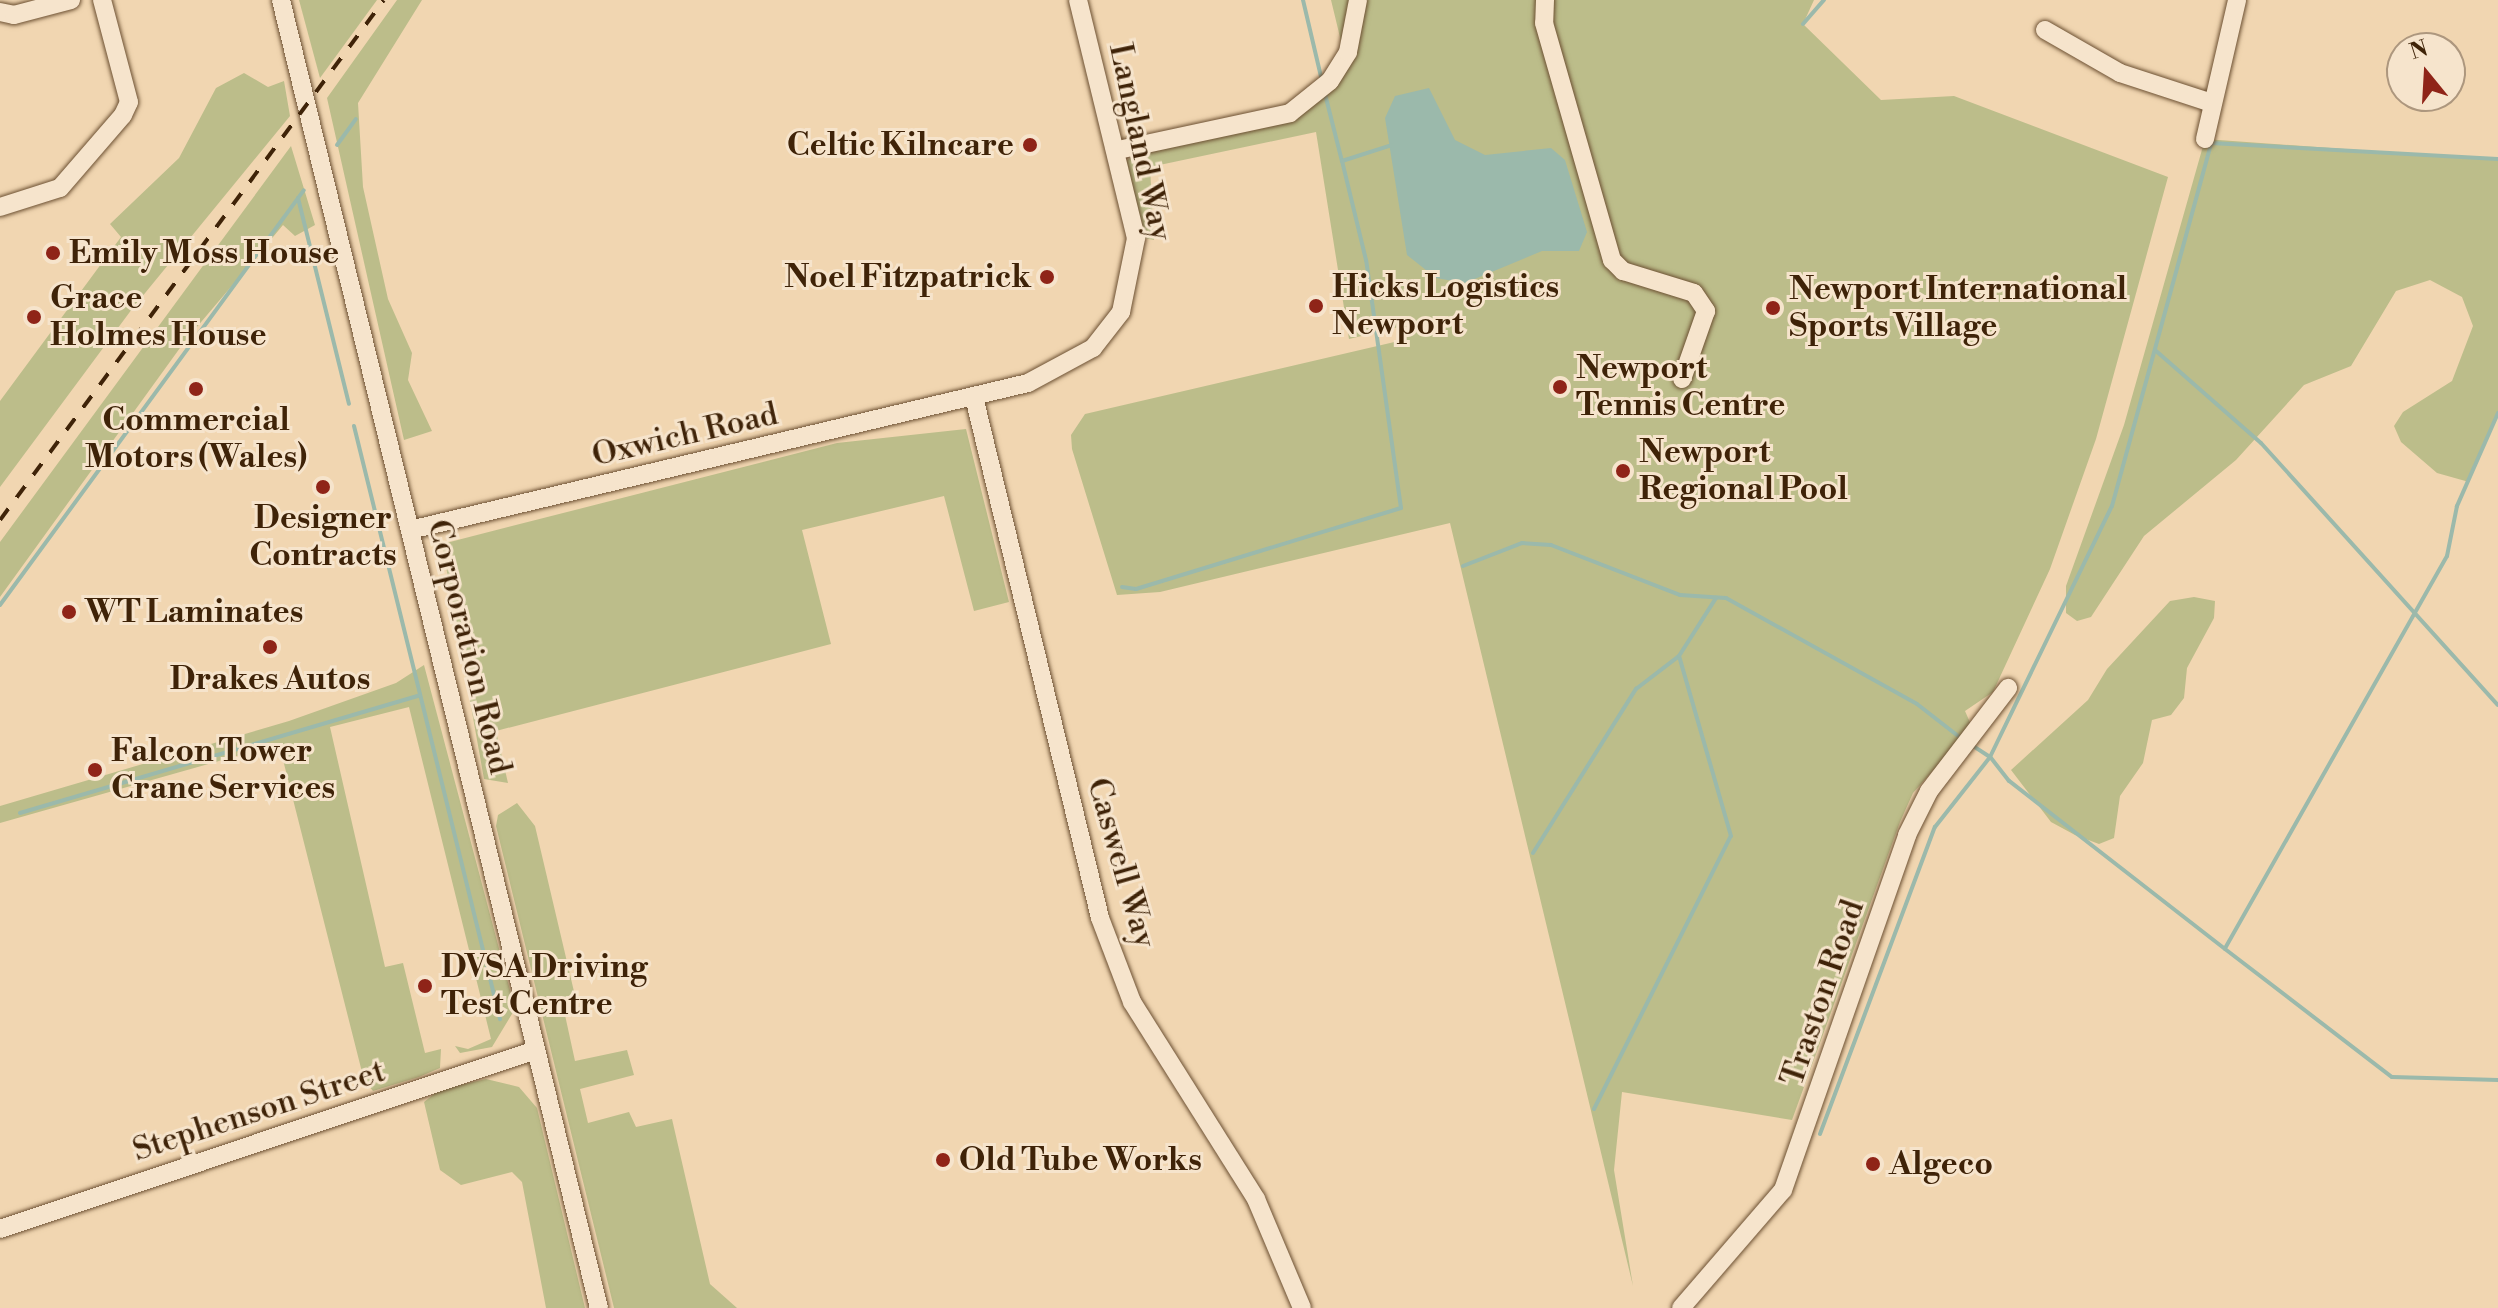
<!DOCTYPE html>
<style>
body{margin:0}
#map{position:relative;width:2498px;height:1308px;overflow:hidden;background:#f1d6b1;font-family:"Libre Bodoni",serif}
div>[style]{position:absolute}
.green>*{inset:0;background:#bcbd8a}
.water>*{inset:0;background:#9bb9ab}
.stream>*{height:4px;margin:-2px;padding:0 2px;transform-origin:2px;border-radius:2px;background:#9bb9ab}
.roads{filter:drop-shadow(0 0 2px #6c5032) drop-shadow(0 0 2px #6c5032)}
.minor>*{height:18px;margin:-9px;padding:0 9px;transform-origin:9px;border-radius:9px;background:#f6e4cc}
.rail>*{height:4px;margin-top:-2px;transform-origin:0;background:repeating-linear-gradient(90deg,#3f2308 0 14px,transparent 0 28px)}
.dots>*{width:22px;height:22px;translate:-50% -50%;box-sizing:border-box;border:4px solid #f6e4cc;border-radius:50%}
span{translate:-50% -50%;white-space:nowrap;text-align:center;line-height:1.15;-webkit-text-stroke:6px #f6e4cc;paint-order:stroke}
.street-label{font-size:32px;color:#3f2308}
.poi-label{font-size:32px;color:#3f2308;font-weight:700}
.right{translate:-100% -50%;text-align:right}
.left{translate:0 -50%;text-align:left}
.north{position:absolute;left:2386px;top:32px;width:80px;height:80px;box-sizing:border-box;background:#f6e4cc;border:2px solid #ad977e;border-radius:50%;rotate:342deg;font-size:22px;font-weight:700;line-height:32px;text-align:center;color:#3f2308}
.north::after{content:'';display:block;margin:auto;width:28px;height:36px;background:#8f2418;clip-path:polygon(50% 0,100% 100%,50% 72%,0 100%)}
</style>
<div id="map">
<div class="green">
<i style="clip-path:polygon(299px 0,377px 0,320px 78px)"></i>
<i style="clip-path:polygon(397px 0,422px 0,358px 103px,363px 187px,388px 299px,412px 353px,408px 380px,432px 431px,404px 440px,327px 98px)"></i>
<i style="clip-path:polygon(1331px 0,1814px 0,1803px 24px,1881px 100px,1954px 96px,2168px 177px,2096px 439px,2050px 569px,1993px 692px,1965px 711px,1972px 727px,1913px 793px,1900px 822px,1792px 1120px,1622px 1092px,1614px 1170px,1633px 1286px,1450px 523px,1160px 592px,1117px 595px,1072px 449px,1071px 435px,1085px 414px,1403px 340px,1399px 327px,1349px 339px,1316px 132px,1150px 167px,1154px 240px,1139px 237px,1125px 162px,1138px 152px,1298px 117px,1347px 66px)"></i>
<i style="clip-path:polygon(244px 73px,268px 87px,284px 81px,290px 116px,132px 309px,0 487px,0 401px,121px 237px,110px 224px,179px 158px,216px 88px)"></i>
<i style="clip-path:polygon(2205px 139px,2498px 160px,2498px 413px,2469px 482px,2437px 473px,2401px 442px,2394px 426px,2403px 412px,2452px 381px,2473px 326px,2462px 297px,2430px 280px,2396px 291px,2351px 366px,2304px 385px,2236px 460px,2144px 536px,2091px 617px,2077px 621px,2066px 613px,2066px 586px,2124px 425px)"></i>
<i style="clip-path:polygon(291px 146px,315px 225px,295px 236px,283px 225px,263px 249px,185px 341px,0 597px,0 542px)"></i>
<i style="clip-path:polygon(966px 429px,1009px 602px,974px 611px,944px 496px,802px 530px,831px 644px,496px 731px,508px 783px,484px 779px,442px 544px,837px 443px)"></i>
<i style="clip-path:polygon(2194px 597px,2215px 601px,2214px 618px,2187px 668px,2184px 698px,2171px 715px,2152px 720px,2143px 763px,2120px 796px,2114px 838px,2099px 844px,2075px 835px,2051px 822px,2011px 770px,2088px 700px,2107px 669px,2170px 601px)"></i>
<i style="clip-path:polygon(424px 665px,515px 1009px,492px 1047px,460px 1053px,455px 1046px,468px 1049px,491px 1039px,409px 707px,330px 727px,385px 967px,403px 963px,425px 1053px,441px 1049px,440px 1068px,419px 1077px,373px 1091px,364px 1080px,279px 744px,0 823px,0 806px,289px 721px,396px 683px)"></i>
<i style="clip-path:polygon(517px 803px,535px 826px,576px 1000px,565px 1015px,575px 1061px,627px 1050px,634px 1075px,580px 1089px,588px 1123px,629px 1112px,636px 1127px,672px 1119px,710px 1284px,737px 1308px,614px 1308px,496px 826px,498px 815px)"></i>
<i style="clip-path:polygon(486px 1079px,519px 1087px,537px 1108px,585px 1308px,546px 1308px,522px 1182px,512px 1172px,461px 1185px,440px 1170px,424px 1102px,439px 1090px)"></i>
</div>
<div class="water">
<i style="clip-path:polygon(1429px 88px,1455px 140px,1485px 155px,1551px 148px,1565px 160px,1587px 232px,1579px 251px,1542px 251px,1465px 283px,1436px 278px,1407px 255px,1385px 118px,1395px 96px)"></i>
</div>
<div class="stream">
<i style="left:1303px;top:0;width:83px;rotate:76.8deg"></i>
<i style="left:1803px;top:24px;width:32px;rotate:-49deg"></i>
<i style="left:1325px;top:94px;width:69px;rotate:75.8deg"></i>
<i style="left:337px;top:145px;width:32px;rotate:-54deg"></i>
<i style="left:298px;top:198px;width:212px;rotate:76.1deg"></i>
<i style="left:2155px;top:350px;width:141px;rotate:41.3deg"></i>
<i style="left:2261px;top:443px;width:353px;rotate:47.9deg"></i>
<i style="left:2498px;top:413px;width:102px;rotate:113.8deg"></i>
<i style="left:2457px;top:506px;width:51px;rotate:101.3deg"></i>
<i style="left:2447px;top:556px;width:451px;rotate:119.5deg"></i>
<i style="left:2225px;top:949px;width:210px;rotate:37.5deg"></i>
<i style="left:2392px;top:1077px;width:106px;rotate:1.6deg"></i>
<i style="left:354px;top:426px;width:611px;rotate:76.17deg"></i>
<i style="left:1463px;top:566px;width:63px;rotate:-21.3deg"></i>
<i style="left:1522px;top:543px;width:29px;rotate:4deg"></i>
<i style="left:1551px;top:545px;width:138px;rotate:21.2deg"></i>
<i style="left:1680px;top:595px;width:46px;rotate:3.7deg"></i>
<i style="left:1726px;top:598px;width:218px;rotate:29deg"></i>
<i style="left:1917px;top:704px;width:57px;rotate:37.9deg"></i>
<i style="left:1122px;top:587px;width:14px;rotate:8deg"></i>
<i style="left:1136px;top:589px;width:277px;rotate:-17deg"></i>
<i style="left:1401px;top:508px;width:250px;rotate:-98deg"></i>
<i style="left:1366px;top:260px;width:102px;rotate:-103.6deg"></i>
<i style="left:1342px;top:161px;width:52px;rotate:-17.7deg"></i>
<i style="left:0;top:605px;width:514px;rotate:-53.78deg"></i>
<i style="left:20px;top:813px;width:417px;rotate:-16.4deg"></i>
<i style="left:1533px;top:853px;width:194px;rotate:-57.9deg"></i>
<i style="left:1636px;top:689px;width:54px;rotate:-37.5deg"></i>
<i style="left:2225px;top:949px;width:274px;rotate:-142.1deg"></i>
<i style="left:2009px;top:781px;width:31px;rotate:-128deg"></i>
<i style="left:1990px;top:757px;width:279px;rotate:-64.1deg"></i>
<i style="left:2112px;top:506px;width:376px;rotate:-74.7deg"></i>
<i style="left:2211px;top:143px;width:287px;rotate:3.2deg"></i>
<i style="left:1594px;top:1109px;width:305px;rotate:-63.4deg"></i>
<i style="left:1731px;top:836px;width:187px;rotate:-106.1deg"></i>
<i style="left:1679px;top:656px;width:69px;rotate:-57.5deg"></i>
<i style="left:1820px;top:1134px;width:328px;rotate:-69.5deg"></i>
<i style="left:1935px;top:827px;width:89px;rotate:-51.8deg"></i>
<i style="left:1990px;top:757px;width:24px;rotate:-147deg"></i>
</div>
<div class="roads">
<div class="minor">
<i style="left:281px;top:0;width:1346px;rotate:76.34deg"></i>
<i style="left:1545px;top:0;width:23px;rotate:92deg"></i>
<i style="left:1544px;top:23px;width:247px;rotate:74deg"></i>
<i style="left:1612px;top:260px;width:16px;rotate:45deg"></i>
<i style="left:1623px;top:271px;width:74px;rotate:17.2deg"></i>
<i style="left:1694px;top:293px;width:22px;rotate:56deg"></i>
<i style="left:1706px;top:311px;width:72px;rotate:109.4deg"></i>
<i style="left:0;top:12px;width:14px;rotate:12deg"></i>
<i style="left:14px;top:15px;width:59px;rotate:-14.7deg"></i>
<i style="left:2045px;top:30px;width:86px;rotate:29.8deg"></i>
<i style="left:2120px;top:73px;width:97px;rotate:18.1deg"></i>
<i style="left:2205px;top:139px;width:143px;rotate:-77deg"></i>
<i style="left:1118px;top:150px;width:176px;rotate:-12.1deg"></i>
<i style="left:1290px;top:113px;width:51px;rotate:-38.7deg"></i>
<i style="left:1330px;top:81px;width:34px;rotate:-58deg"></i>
<i style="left:1348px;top:52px;width:53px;rotate:-79.1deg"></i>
<i style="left:0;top:207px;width:63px;rotate:-17.6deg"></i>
<i style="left:60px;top:188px;width:96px;rotate:-49.2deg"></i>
<i style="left:123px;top:115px;width:14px;rotate:-65deg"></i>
<i style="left:129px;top:102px;width:106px;rotate:-104.8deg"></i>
<i style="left:974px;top:397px;width:536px;rotate:76.4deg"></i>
<i style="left:1100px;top:918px;width:90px;rotate:69.1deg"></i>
<i style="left:1132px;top:1002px;width:233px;rotate:57.8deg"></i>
<i style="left:1256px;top:1199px;width:118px;rotate:67.1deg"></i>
<i style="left:410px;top:530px;width:635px;rotate:-13.38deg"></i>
<i style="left:1028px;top:383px;width:74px;rotate:-28.3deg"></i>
<i style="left:1093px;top:348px;width:46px;rotate:-52.1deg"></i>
<i style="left:1121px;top:312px;width:76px;rotate:-78.5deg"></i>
<i style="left:1136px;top:238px;width:245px;rotate:-103.7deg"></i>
<i style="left:0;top:1229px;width:565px;rotate:-18.47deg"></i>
<i style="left:1681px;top:1308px;width:156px;rotate:-49.2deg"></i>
<i style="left:1783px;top:1190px;width:376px;rotate:-70.7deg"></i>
<i style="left:1907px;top:835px;width:49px;rotate:-63.4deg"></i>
<i style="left:1929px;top:791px;width:130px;rotate:-52.5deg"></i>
</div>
</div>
<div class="rail">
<i style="left:0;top:520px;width:646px;rotate:-53.56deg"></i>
</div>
<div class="dots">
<i style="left:1030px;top:145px;background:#8f2418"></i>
<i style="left:53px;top:253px;background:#8f2418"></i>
<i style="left:1047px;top:277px;background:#8f2418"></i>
<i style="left:1316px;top:306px;background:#8f2418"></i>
<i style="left:1773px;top:308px;background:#8f2418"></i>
<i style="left:34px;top:317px;background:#8f2418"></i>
<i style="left:1560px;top:387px;background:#8f2418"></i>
<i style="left:196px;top:389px;background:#8f2418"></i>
<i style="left:1623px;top:471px;background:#8f2418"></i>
<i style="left:323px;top:487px;background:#8f2418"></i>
<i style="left:69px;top:612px;background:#8f2418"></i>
<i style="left:270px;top:647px;background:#8f2418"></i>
<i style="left:95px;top:770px;background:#8f2418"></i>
<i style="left:425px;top:986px;background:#8f2418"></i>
<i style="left:943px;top:1160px;background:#8f2418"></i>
<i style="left:1873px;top:1164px;background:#8f2418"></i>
</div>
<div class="street-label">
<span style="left:1140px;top:142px;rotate:78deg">Langland Way</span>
<span style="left:685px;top:435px;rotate:-13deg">Oxwich Road</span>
<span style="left:469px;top:647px;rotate:76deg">Corporation Road</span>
<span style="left:1121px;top:863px;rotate:74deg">Caswell Way</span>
<span style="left:1823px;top:993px;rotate:-71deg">Traston Road</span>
<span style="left:259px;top:1111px;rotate:-18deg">Stephenson Street</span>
</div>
<div class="poi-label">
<span class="right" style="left:1014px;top:145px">Celtic Kilncare</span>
<span class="left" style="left:69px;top:253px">Emily Moss House</span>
<span class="right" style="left:1031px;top:277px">Noel Fitzpatrick</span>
<span class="left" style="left:1332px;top:306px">Hicks Logistics<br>Newport</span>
<span class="left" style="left:1789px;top:308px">Newport International<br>Sports Village</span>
<span class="left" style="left:50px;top:317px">Grace<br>Holmes House</span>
<span class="left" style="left:1576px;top:387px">Newport<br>Tennis Centre</span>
<span style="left:196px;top:439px">Commercial<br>Motors (Wales)</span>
<span class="left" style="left:1639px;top:471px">Newport<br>Regional Pool</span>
<span style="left:323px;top:537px">Designer<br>Contracts</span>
<span class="left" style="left:85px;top:612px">WT Laminates</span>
<span style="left:270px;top:679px">Drakes Autos</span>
<span class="left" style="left:111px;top:770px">Falcon Tower<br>Crane Services</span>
<span class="left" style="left:441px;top:986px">DVSA Driving<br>Test Centre</span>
<span class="left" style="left:959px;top:1160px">Old Tube Works</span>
<span class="left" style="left:1889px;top:1164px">Algeco</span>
</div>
<div class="north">N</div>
</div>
